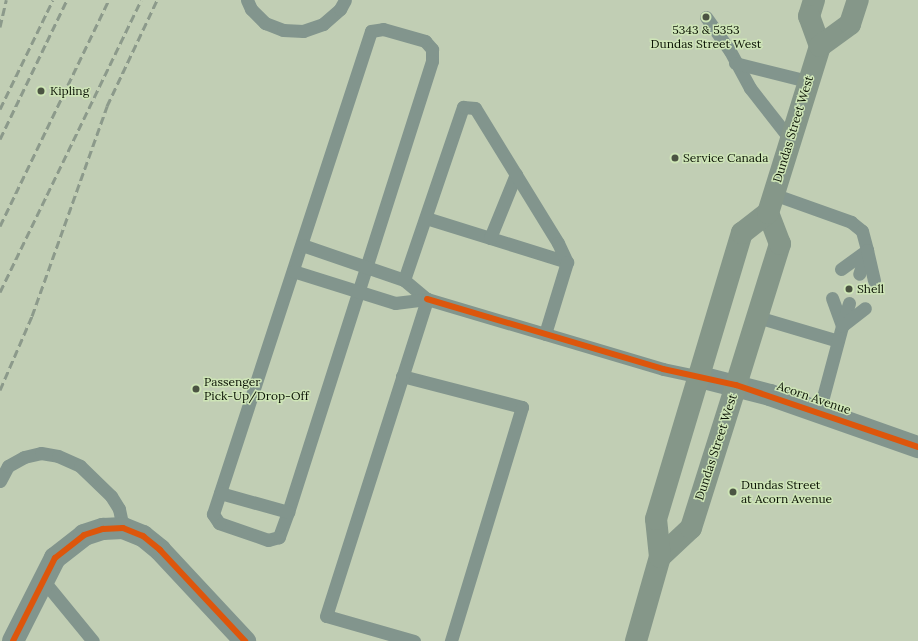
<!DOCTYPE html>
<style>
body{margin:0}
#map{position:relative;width:918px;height:641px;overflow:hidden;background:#c1ceb4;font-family:Lora,serif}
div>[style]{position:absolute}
.lane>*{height:13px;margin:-6.5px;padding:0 6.5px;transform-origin:6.5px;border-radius:6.5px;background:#82958d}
.street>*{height:22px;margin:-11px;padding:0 11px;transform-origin:11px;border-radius:11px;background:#82958d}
.primary>*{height:22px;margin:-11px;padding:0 11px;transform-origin:11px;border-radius:11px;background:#859789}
.rail>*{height:3px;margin-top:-1.5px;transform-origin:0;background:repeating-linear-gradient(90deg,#8c9a8b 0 8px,transparent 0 12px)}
.cycleway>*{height:6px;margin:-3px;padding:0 3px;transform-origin:3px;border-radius:3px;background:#dd560c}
.dots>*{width:11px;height:11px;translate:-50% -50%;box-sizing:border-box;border:2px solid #cee5b7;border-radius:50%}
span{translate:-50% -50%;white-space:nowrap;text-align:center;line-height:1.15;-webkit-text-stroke:3px #cee5b7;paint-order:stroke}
.poi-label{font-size:12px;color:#0b1304}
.left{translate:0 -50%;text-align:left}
.street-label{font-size:12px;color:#0b1304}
</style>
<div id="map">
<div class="lane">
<i style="left:247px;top:0;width:10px;rotate:66deg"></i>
<i style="left:251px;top:9px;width:20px;rotate:45deg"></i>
<i style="left:265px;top:23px;width:19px;rotate:21deg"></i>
<i style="left:283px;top:30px;width:20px;rotate:3deg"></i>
<i style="left:303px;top:31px;width:21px;rotate:-19deg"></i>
<i style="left:323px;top:24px;width:23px;rotate:-41deg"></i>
<i style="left:340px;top:9px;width:10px;rotate:-61deg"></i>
<i style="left:706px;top:17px;width:42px;rotate:54.8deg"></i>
<i style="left:730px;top:51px;width:42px;rotate:61.6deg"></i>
<i style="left:750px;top:88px;width:65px;rotate:51.9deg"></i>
<i style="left:383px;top:29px;width:44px;rotate:15.9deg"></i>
<i style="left:425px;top:41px;width:11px;rotate:49deg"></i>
<i style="left:432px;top:49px;width:12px;rotate:90deg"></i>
<i style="left:432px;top:61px;width:473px;rotate:107.7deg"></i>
<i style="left:288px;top:512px;width:27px;rotate:110deg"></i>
<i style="left:279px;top:537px;width:11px;rotate:165deg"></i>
<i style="left:268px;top:540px;width:52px;rotate:-160.9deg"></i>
<i style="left:219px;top:523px;width:11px;rotate:-124deg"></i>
<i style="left:213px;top:514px;width:508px;rotate:-71.89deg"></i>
<i style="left:371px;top:31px;width:12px;rotate:-9deg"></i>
<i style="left:735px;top:63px;width:74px;rotate:14deg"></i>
<i style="left:773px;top:194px;width:83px;rotate:19.7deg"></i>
<i style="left:851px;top:222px;width:14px;rotate:39deg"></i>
<i style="left:862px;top:231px;width:20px;rotate:75deg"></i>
<i style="left:867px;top:250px;width:25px;rotate:108deg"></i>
<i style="left:426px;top:218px;width:148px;rotate:17.3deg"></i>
<i style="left:490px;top:238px;width:69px;rotate:-67.9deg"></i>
<i style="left:302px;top:245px;width:108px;rotate:18.9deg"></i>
<i style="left:404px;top:280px;width:30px;rotate:40deg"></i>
<i style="left:841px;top:269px;width:32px;rotate:-36deg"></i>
<i style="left:867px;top:250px;width:31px;rotate:77deg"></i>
<i style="left:293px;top:271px;width:107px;rotate:17.4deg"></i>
<i style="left:395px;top:303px;width:32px;rotate:-7deg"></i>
<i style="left:427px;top:299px;width:246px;rotate:16.5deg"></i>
<i style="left:663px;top:369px;width:38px;rotate:12deg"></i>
<i style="left:404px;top:280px;width:183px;rotate:-71.2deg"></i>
<i style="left:463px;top:107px;width:12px;rotate:5deg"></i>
<i style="left:475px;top:108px;width:158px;rotate:58.4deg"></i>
<i style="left:558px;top:243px;width:21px;rotate:65deg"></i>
<i style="left:567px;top:262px;width:75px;rotate:107deg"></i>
<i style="left:832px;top:298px;width:30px;rotate:70deg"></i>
<i style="left:757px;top:317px;width:84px;rotate:16.5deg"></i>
<i style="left:842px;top:326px;width:24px;rotate:-73deg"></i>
<i style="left:402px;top:376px;width:124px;rotate:14.5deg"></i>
<i style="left:522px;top:407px;width:245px;rotate:106.9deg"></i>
<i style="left:819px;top:412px;width:89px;rotate:-75deg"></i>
<i style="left:842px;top:326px;width:29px;rotate:-38deg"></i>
<i style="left:0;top:481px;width:17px;rotate:-62deg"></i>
<i style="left:8px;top:466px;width:18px;rotate:-29deg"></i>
<i style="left:24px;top:457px;width:17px;rotate:-13deg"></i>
<i style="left:41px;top:453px;width:17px;rotate:10deg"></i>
<i style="left:58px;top:456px;width:24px;rotate:24deg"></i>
<i style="left:80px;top:466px;width:43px;rotate:44.1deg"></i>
<i style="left:111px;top:496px;width:15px;rotate:58deg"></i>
<i style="left:119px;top:509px;width:19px;rotate:78deg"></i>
<i style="left:220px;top:493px;width:71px;rotate:15.6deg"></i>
<i style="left:42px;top:579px;width:80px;rotate:50.6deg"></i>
<i style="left:414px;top:641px;width:91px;rotate:-164.1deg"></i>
<i style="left:326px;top:616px;width:333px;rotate:-72.3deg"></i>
</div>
<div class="street">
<i style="left:700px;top:377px;width:72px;rotate:14.4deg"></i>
<i style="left:770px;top:395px;width:157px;rotate:19.4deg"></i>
<i style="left:13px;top:641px;width:93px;rotate:-63.2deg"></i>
<i style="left:55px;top:558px;width:37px;rotate:-38deg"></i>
<i style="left:84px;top:535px;width:20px;rotate:-18deg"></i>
<i style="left:103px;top:529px;width:20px;rotate:-3deg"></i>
<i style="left:123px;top:528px;width:22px;rotate:22deg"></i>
<i style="left:143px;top:536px;width:22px;rotate:39deg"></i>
<i style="left:160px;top:550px;width:125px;rotate:47deg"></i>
</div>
<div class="primary">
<i style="left:814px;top:0;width:17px;rotate:107deg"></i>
<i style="left:809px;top:16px;width:32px;rotate:70deg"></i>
<i style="left:660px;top:557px;width:42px;rotate:-43.1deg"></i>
<i style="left:691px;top:528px;width:150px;rotate:-72.5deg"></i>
<i style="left:736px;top:385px;width:148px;rotate:-72.7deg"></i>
<i style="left:780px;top:244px;width:33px;rotate:-111deg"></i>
<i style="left:636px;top:641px;width:87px;rotate:-74.1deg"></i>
<i style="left:660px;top:557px;width:38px;rotate:-96deg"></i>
<i style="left:656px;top:519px;width:299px;rotate:-73.3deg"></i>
<i style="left:742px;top:233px;width:33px;rotate:-38deg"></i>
<i style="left:768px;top:213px;width:175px;rotate:-72.7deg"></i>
<i style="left:820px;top:46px;width:37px;rotate:-36deg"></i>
<i style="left:850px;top:24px;width:25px;rotate:-72deg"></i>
</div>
<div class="rail">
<i style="left:0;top:27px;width:28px;rotate:-77deg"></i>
<i style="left:0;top:109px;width:121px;rotate:-64.1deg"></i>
<i style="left:0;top:139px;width:154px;rotate:-64.3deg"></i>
<i style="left:0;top:226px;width:251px;rotate:-64.3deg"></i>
<i style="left:0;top:292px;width:324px;rotate:-64.2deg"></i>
<i style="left:0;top:390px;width:81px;rotate:-66.6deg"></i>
<i style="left:32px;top:316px;width:223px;rotate:-70.3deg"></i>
<i style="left:107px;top:106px;width:117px;rotate:-64.7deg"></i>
</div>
<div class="cycleway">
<i style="left:427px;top:299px;width:246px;rotate:16.5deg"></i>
<i style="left:663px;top:369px;width:75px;rotate:12.4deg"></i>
<i style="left:736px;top:385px;width:192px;rotate:18.8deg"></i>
<i style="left:13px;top:641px;width:93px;rotate:-63.2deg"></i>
<i style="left:55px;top:558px;width:37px;rotate:-38deg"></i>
<i style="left:84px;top:535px;width:20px;rotate:-18deg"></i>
<i style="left:103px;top:529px;width:20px;rotate:-3deg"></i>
<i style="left:123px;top:528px;width:22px;rotate:22deg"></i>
<i style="left:143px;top:536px;width:22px;rotate:39deg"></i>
<i style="left:160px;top:550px;width:125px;rotate:47deg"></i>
</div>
<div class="dots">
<i style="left:706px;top:17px;background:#4b5442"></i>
<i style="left:41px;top:91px;background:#4b5442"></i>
<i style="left:675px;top:158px;background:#4b5442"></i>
<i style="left:849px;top:289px;background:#4b5442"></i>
<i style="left:196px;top:389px;background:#4b5442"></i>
<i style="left:733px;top:492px;background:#4b5442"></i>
</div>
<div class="poi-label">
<span style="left:706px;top:37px">5343 &amp; 5353<br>Dundas Street West</span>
<span class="left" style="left:50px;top:91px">Kipling</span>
<span class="left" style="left:683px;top:158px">Service Canada</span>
<span class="left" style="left:857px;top:289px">Shell</span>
<span class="left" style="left:204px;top:389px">Passenger<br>Pick-Up/Drop-Off</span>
<span class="left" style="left:741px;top:492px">Dundas Street<br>at Acorn Avenue</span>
</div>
<div class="street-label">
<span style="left:793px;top:129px;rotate:-73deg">Dundas Street West</span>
<span style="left:814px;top:398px;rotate:19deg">Acorn Avenue</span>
<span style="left:716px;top:447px;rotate:-72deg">Dundas Street West</span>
</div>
</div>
